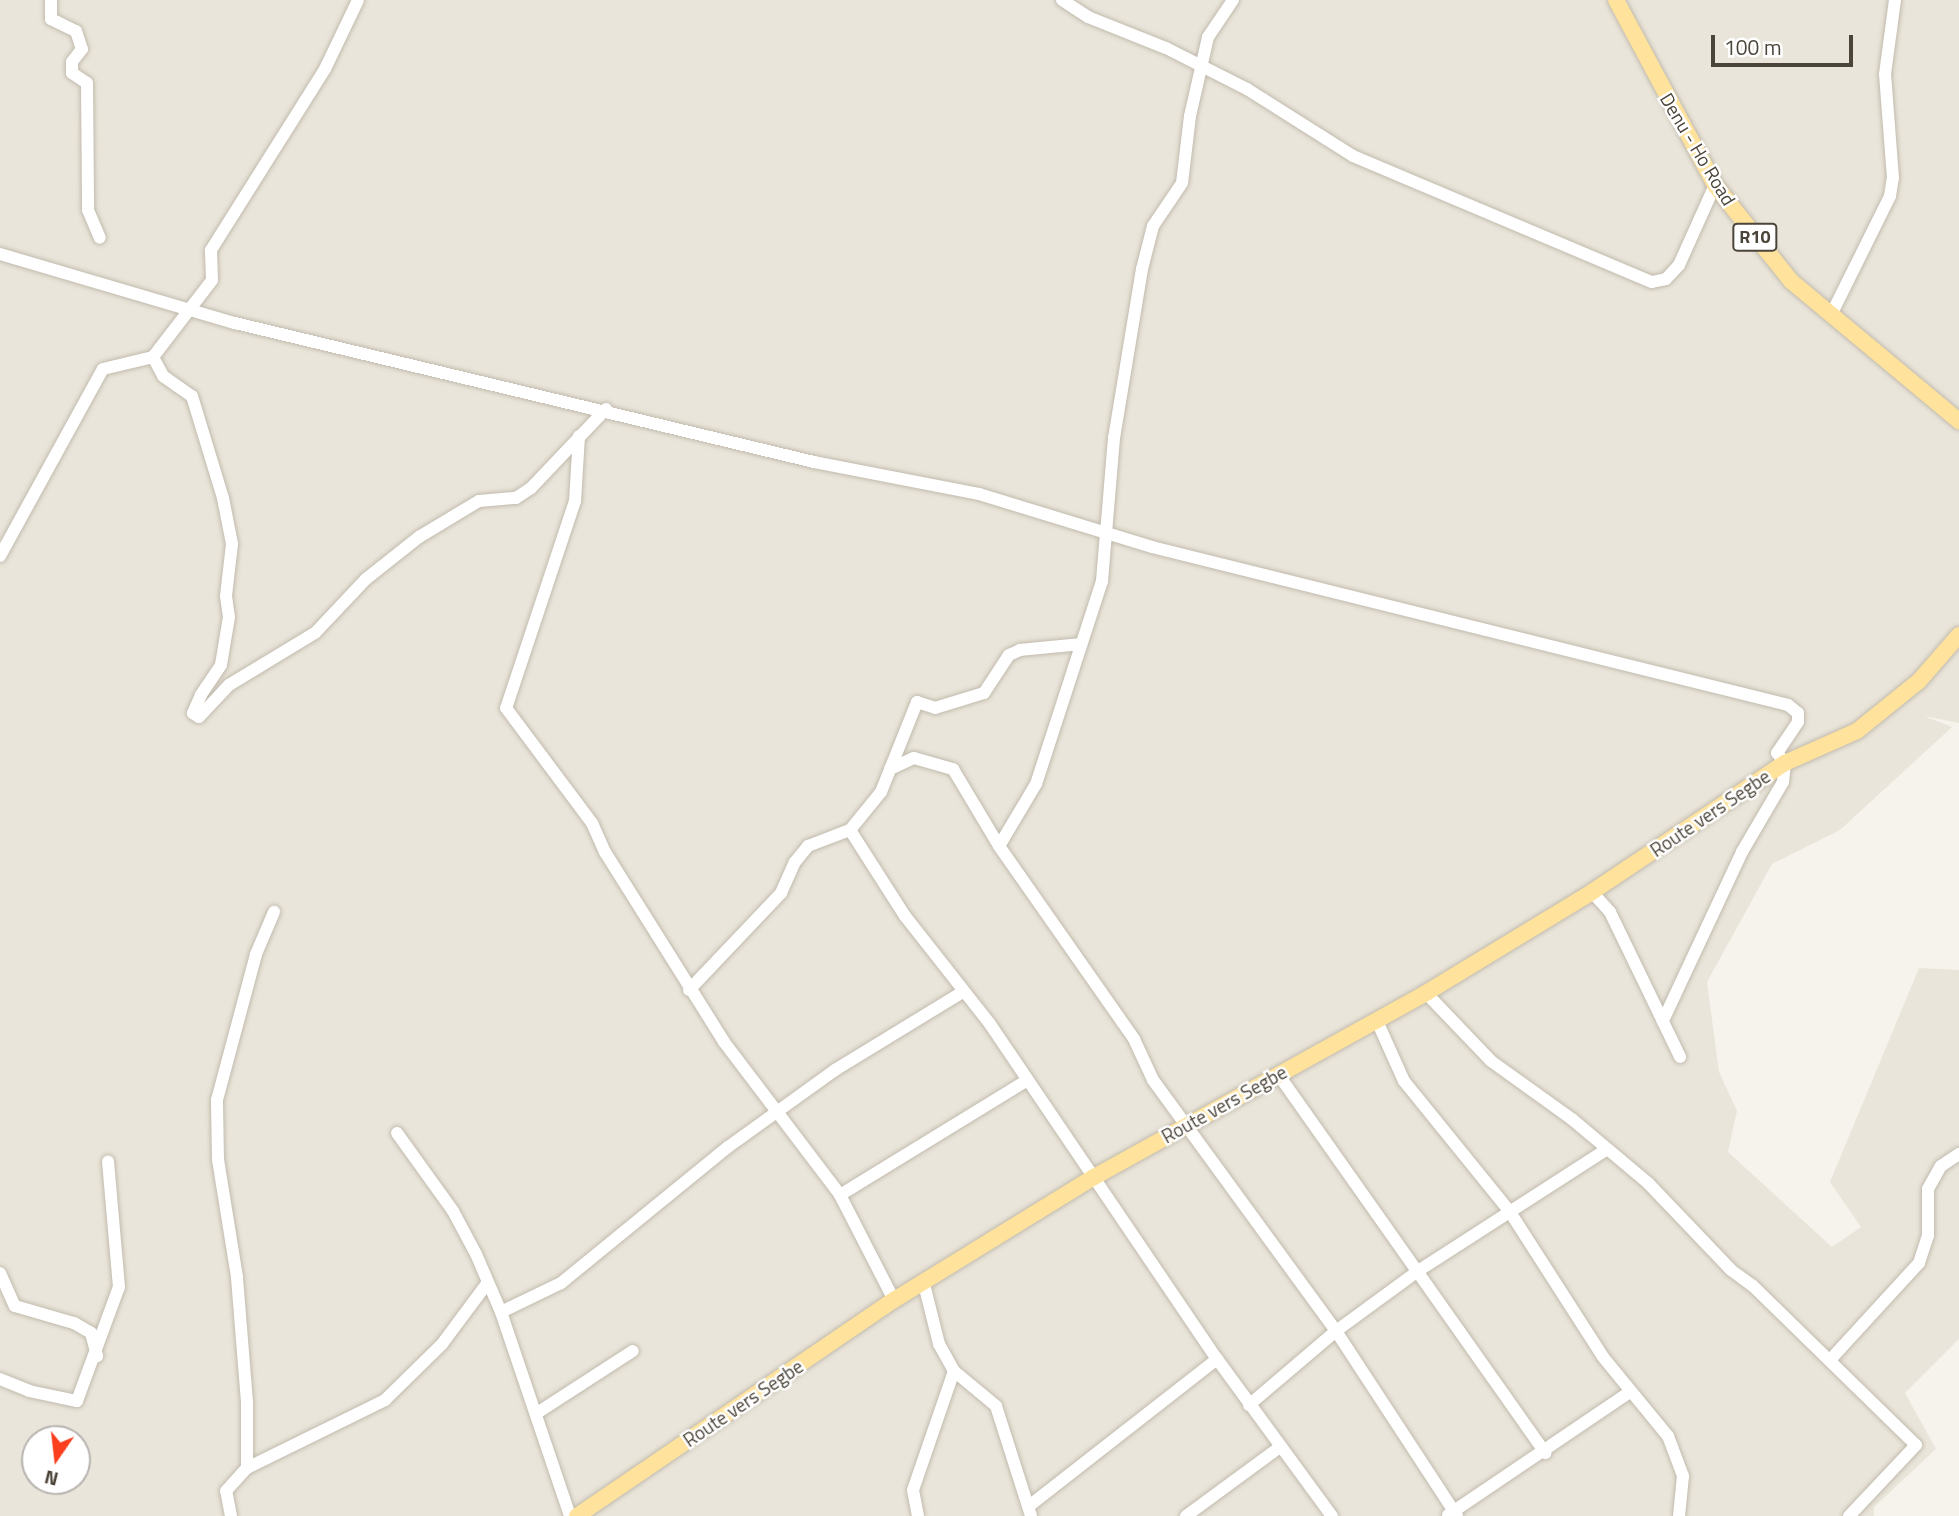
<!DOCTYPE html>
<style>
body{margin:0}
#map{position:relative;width:1959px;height:1516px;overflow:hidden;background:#f6f3ec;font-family:"Titillium Web",sans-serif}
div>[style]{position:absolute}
.residential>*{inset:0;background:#eae5da}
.roads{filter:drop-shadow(0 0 2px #c2bbae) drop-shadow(0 0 2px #c2bbae)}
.minor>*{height:12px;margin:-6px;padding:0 6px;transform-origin:6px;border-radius:6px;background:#fff}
.major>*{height:16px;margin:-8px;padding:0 8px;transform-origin:8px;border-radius:8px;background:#ffe39c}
span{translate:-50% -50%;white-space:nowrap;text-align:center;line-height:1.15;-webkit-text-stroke:5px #fff;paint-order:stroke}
.shield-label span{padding:2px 5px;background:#fff;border:2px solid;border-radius:5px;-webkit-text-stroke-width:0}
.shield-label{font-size:18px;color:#4b4439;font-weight:700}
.street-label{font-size:19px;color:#4b4439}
.north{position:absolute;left:21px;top:1425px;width:70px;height:70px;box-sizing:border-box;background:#fff;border:2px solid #b7b4b0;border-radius:50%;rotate:194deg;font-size:19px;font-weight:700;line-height:28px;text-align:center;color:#4b4439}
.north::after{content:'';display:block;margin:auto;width:24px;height:32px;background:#fc3f1d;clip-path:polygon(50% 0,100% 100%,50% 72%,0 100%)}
.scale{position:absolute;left:1711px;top:35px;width:142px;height:32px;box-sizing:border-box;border:4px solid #4b4439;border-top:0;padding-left:9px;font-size:21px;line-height:24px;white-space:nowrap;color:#4b4439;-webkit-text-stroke:5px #fff;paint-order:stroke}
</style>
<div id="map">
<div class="residential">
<i style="clip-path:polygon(evenodd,0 0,1959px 0,1959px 723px,1924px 716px,1952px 727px,1840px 830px,1772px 864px,1707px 982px,1719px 1072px,1737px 1111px,1728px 1152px,1832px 1247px,1861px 1227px,1830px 1182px,1919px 968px,1959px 970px,1959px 1339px,1905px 1393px,1936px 1449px,1874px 1507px,1874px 1516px,0 1516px,0 0,35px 1439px,77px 1439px,77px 1481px,35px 1481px,35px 1439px)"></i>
</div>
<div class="roads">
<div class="minor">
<i style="left:51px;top:0;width:19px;rotate:90deg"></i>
<i style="left:51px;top:19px;width:28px;rotate:26deg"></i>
<i style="left:76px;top:31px;width:19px;rotate:72deg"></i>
<i style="left:82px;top:49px;width:16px;rotate:128deg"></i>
<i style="left:72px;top:62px;width:11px;rotate:90deg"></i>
<i style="left:72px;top:73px;width:18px;rotate:34deg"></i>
<i style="left:87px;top:83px;width:127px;rotate:89.5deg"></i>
<i style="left:88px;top:210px;width:30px;rotate:67deg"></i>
<i style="left:1062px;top:0;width:31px;rotate:33deg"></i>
<i style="left:1088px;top:17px;width:84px;rotate:21.7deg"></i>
<i style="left:1166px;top:48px;width:91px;rotate:26.8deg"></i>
<i style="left:1247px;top:89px;width:125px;rotate:32.3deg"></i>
<i style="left:1353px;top:156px;width:324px;rotate:22.9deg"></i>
<i style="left:1652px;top:282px;width:14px;rotate:-12deg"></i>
<i style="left:1666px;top:279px;width:19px;rotate:-47deg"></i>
<i style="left:1679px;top:265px;width:88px;rotate:-65.8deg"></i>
<i style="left:1233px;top:0;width:45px;rotate:124deg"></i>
<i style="left:1208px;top:37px;width:81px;rotate:102.8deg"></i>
<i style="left:1190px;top:116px;width:67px;rotate:96.8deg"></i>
<i style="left:1182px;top:183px;width:52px;rotate:124deg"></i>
<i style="left:1153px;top:226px;width:44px;rotate:104.3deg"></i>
<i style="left:1142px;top:269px;width:171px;rotate:99.4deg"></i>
<i style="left:1114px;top:438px;width:144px;rotate:94.8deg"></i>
<i style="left:1102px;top:581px;width:213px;rotate:108deg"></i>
<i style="left:1036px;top:784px;width:72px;rotate:120.8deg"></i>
<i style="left:999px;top:846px;width:236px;rotate:55deg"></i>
<i style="left:1134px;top:1039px;width:45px;rotate:65.1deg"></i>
<i style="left:1153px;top:1080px;width:311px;rotate:53.9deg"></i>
<i style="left:1336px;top:1331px;width:221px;rotate:56.8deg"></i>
<i style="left:0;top:254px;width:245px;rotate:16.4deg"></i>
<i style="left:235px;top:323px;width:595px;rotate:13.5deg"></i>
<i style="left:814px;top:462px;width:168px;rotate:11deg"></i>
<i style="left:979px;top:494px;width:181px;rotate:17deg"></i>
<i style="left:1152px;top:547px;width:655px;rotate:13.95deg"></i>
<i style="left:1788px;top:705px;width:13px;rotate:39deg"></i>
<i style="left:1798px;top:713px;width:9px;rotate:90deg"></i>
<i style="left:1798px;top:722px;width:37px;rotate:124deg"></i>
<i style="left:1777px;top:753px;width:13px;rotate:51deg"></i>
<i style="left:1785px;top:763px;width:19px;rotate:96deg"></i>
<i style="left:1783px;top:782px;width:81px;rotate:120.4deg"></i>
<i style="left:1742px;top:852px;width:187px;rotate:115.1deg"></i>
<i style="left:1831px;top:315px;width:133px;rotate:-63.6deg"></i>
<i style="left:1890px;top:196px;width:18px;rotate:-81deg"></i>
<i style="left:1893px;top:178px;width:104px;rotate:-94.4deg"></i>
<i style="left:1885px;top:74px;width:75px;rotate:-82.3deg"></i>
<i style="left:153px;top:357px;width:97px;rotate:-52.5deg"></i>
<i style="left:212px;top:280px;width:30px;rotate:-92deg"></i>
<i style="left:211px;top:250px;width:214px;rotate:-57.8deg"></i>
<i style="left:325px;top:69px;width:76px;rotate:-64.4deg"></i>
<i style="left:579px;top:436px;width:65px;rotate:93.5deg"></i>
<i style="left:575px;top:501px;width:218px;rotate:108.4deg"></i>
<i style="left:506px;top:708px;width:144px;rotate:53.2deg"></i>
<i style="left:592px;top:823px;width:32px;rotate:66deg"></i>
<i style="left:605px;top:852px;width:224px;rotate:57.9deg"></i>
<i style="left:724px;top:1042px;width:192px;rotate:52.8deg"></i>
<i style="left:840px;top:1195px;width:118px;rotate:62.8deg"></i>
<i style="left:0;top:556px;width:213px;rotate:-61.2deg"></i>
<i style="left:103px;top:369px;width:51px;rotate:-13.5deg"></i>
<i style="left:153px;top:357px;width:21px;rotate:62deg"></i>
<i style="left:163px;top:376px;width:35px;rotate:35deg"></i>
<i style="left:192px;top:396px;width:107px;rotate:73.1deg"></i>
<i style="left:223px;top:498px;width:47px;rotate:78.9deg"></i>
<i style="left:232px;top:544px;width:52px;rotate:96.6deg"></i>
<i style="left:226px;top:596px;width:21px;rotate:82deg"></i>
<i style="left:229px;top:617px;width:49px;rotate:99.5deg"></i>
<i style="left:221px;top:665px;width:36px;rotate:124deg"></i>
<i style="left:201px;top:695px;width:20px;rotate:114deg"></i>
<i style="left:193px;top:713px;width:7px;rotate:34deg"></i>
<i style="left:199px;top:717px;width:44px;rotate:-46.8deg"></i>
<i style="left:229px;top:685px;width:100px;rotate:-31.2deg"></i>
<i style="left:315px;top:633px;width:74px;rotate:-46.6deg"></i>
<i style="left:366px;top:579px;width:68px;rotate:-38.4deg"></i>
<i style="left:419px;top:537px;width:70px;rotate:-31deg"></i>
<i style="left:479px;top:501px;width:37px;rotate:-5deg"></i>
<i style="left:516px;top:498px;width:18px;rotate:-34deg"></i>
<i style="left:531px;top:488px;width:109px;rotate:-46.5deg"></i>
<i style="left:890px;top:769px;width:26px;rotate:-25deg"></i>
<i style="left:914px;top:758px;width:41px;rotate:15.8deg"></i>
<i style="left:953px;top:769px;width:90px;rotate:59.1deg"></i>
<i style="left:850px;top:830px;width:102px;rotate:57.4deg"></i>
<i style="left:905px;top:916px;width:137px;rotate:51.8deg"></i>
<i style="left:990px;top:1024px;width:405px;rotate:55.9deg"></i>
<i style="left:1217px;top:1359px;width:195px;rotate:53.8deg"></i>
<i style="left:1592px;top:892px;width:27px;rotate:48deg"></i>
<i style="left:1610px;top:912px;width:161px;rotate:64.2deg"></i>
<i style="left:689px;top:990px;width:134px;rotate:-46.5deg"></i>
<i style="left:781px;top:893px;width:34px;rotate:-66deg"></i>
<i style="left:795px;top:862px;width:21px;rotate:-51deg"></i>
<i style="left:808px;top:846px;width:45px;rotate:-20.9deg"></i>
<i style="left:850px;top:830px;width:49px;rotate:-50.8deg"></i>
<i style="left:881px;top:792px;width:97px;rotate:-68.2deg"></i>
<i style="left:917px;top:702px;width:19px;rotate:18deg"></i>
<i style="left:935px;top:708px;width:51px;rotate:-17deg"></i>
<i style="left:984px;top:693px;width:45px;rotate:-56.7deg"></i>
<i style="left:1009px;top:655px;width:12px;rotate:-24deg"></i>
<i style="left:1020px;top:650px;width:61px;rotate:-5.6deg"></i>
<i style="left:1426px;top:993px;width:94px;rotate:46.3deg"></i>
<i style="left:1491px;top:1061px;width:101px;rotate:35.7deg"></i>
<i style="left:1573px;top:1120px;width:98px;rotate:40deg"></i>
<i style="left:1648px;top:1183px;width:120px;rotate:46.3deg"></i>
<i style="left:1731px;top:1270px;width:26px;rotate:36deg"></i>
<i style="left:1752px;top:1285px;width:229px;rotate:44.3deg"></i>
<i style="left:1916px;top:1445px;width:98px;rotate:133.3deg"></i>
<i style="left:1377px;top:1021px;width:66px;rotate:65.8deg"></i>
<i style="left:1404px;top:1081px;width:169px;rotate:51deg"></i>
<i style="left:1510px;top:1212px;width:172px;rotate:57.3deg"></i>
<i style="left:1603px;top:1357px;width:102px;rotate:50.6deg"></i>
<i style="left:1668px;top:1436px;width:43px;rotate:69.4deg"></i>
<i style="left:1683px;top:1476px;width:40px;rotate:95.7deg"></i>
<i style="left:1278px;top:1074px;width:464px;rotate:54.8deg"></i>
<i style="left:397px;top:1133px;width:96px;rotate:54.3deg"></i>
<i style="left:453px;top:1211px;width:49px;rotate:61.9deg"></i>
<i style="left:476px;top:1254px;width:63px;rotate:66.7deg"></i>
<i style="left:501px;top:1312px;width:215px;rotate:71.3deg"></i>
<i style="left:840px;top:1195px;width:220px;rotate:-31.5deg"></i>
<i style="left:0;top:1273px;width:36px;rotate:66deg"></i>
<i style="left:15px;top:1306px;width:61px;rotate:16.1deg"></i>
<i style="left:74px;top:1323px;width:20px;rotate:30deg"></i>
<i style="left:91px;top:1333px;width:24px;rotate:75deg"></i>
<i style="left:924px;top:1284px;width:62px;rotate:76deg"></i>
<i style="left:939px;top:1344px;width:31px;rotate:61deg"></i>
<i style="left:954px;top:1371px;width:55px;rotate:39.8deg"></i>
<i style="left:996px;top:1406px;width:115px;rotate:72.3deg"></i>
<i style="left:501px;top:1312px;width:67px;rotate:-25.8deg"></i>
<i style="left:561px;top:1283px;width:215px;rotate:-39.2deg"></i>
<i style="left:728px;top:1147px;width:132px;rotate:-35.7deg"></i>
<i style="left:835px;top:1070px;width:150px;rotate:-31.4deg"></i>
<i style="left:1830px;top:1360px;width:132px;rotate:-47.5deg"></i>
<i style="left:1919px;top:1263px;width:28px;rotate:-72deg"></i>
<i style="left:1928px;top:1236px;width:47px;rotate:-90deg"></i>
<i style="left:1928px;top:1189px;width:26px;rotate:-61deg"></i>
<i style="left:1941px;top:1166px;width:22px;rotate:-34deg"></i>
<i style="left:0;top:1379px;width:31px;rotate:22deg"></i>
<i style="left:29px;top:1391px;width:49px;rotate:11.8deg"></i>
<i style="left:77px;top:1401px;width:121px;rotate:-69.8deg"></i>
<i style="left:119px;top:1287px;width:126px;rotate:-95deg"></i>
<i style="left:1249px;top:1405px;width:114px;rotate:-40.4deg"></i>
<i style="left:1336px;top:1331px;width:102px;rotate:-36.2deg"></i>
<i style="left:1418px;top:1271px;width:224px;rotate:-32.8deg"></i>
<i style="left:537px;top:1413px;width:114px;rotate:-32.9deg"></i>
<i style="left:247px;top:1468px;width:66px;rotate:-90deg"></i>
<i style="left:247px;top:1402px;width:125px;rotate:-94.6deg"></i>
<i style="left:237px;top:1277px;width:119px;rotate:-99.2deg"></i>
<i style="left:218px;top:1160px;width:60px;rotate:-91deg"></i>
<i style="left:217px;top:1100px;width:151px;rotate:-75deg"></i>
<i style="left:256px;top:954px;width:46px;rotate:-66.8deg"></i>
<i style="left:1029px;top:1506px;width:239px;rotate:-38deg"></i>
<i style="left:1448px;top:1515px;width:220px;rotate:-34.1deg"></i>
<i style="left:231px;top:1516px;width:25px;rotate:-101deg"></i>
<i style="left:226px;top:1491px;width:31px;rotate:-48deg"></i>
<i style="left:247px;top:1468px;width:154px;rotate:-26.2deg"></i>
<i style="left:385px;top:1400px;width:80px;rotate:-44.5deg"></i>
<i style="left:442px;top:1344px;width:74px;rotate:-53.3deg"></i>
<i style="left:918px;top:1516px;width:26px;rotate:-101deg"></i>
<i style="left:913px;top:1490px;width:126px;rotate:-71deg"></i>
<i style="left:1186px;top:1516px;width:117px;rotate:-36.3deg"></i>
</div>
<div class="major">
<i style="left:1616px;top:0;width:210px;rotate:61.8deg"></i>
<i style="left:1715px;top:185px;width:78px;rotate:51.8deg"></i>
<i style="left:1763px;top:246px;width:45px;rotate:51.3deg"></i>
<i style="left:1791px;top:281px;width:219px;rotate:39.8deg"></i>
<i style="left:577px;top:1516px;width:384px;rotate:-34.3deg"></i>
<i style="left:894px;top:1300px;width:235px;rotate:-31.6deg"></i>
<i style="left:1094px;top:1177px;width:380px;rotate:-29deg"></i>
<i style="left:1426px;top:993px;width:194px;rotate:-31.3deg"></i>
<i style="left:1592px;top:892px;width:232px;rotate:-33.8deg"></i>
<i style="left:1785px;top:763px;width:79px;rotate:-24deg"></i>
<i style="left:1857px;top:731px;width:80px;rotate:-38.9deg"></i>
<i style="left:1919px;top:681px;width:61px;rotate:-49deg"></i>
</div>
</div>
<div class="shield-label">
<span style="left:1755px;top:237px">R10</span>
</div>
<div class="street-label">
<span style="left:1698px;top:149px;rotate:59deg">Denu - Ho Road</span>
<span style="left:1710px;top:813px;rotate:-34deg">Route vers Segbe</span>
<span style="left:1224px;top:1104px;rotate:-29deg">Route vers Segbe</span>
<span style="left:743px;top:1403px;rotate:-34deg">Route vers Segbe</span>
</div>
<div class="north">N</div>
<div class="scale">100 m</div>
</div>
